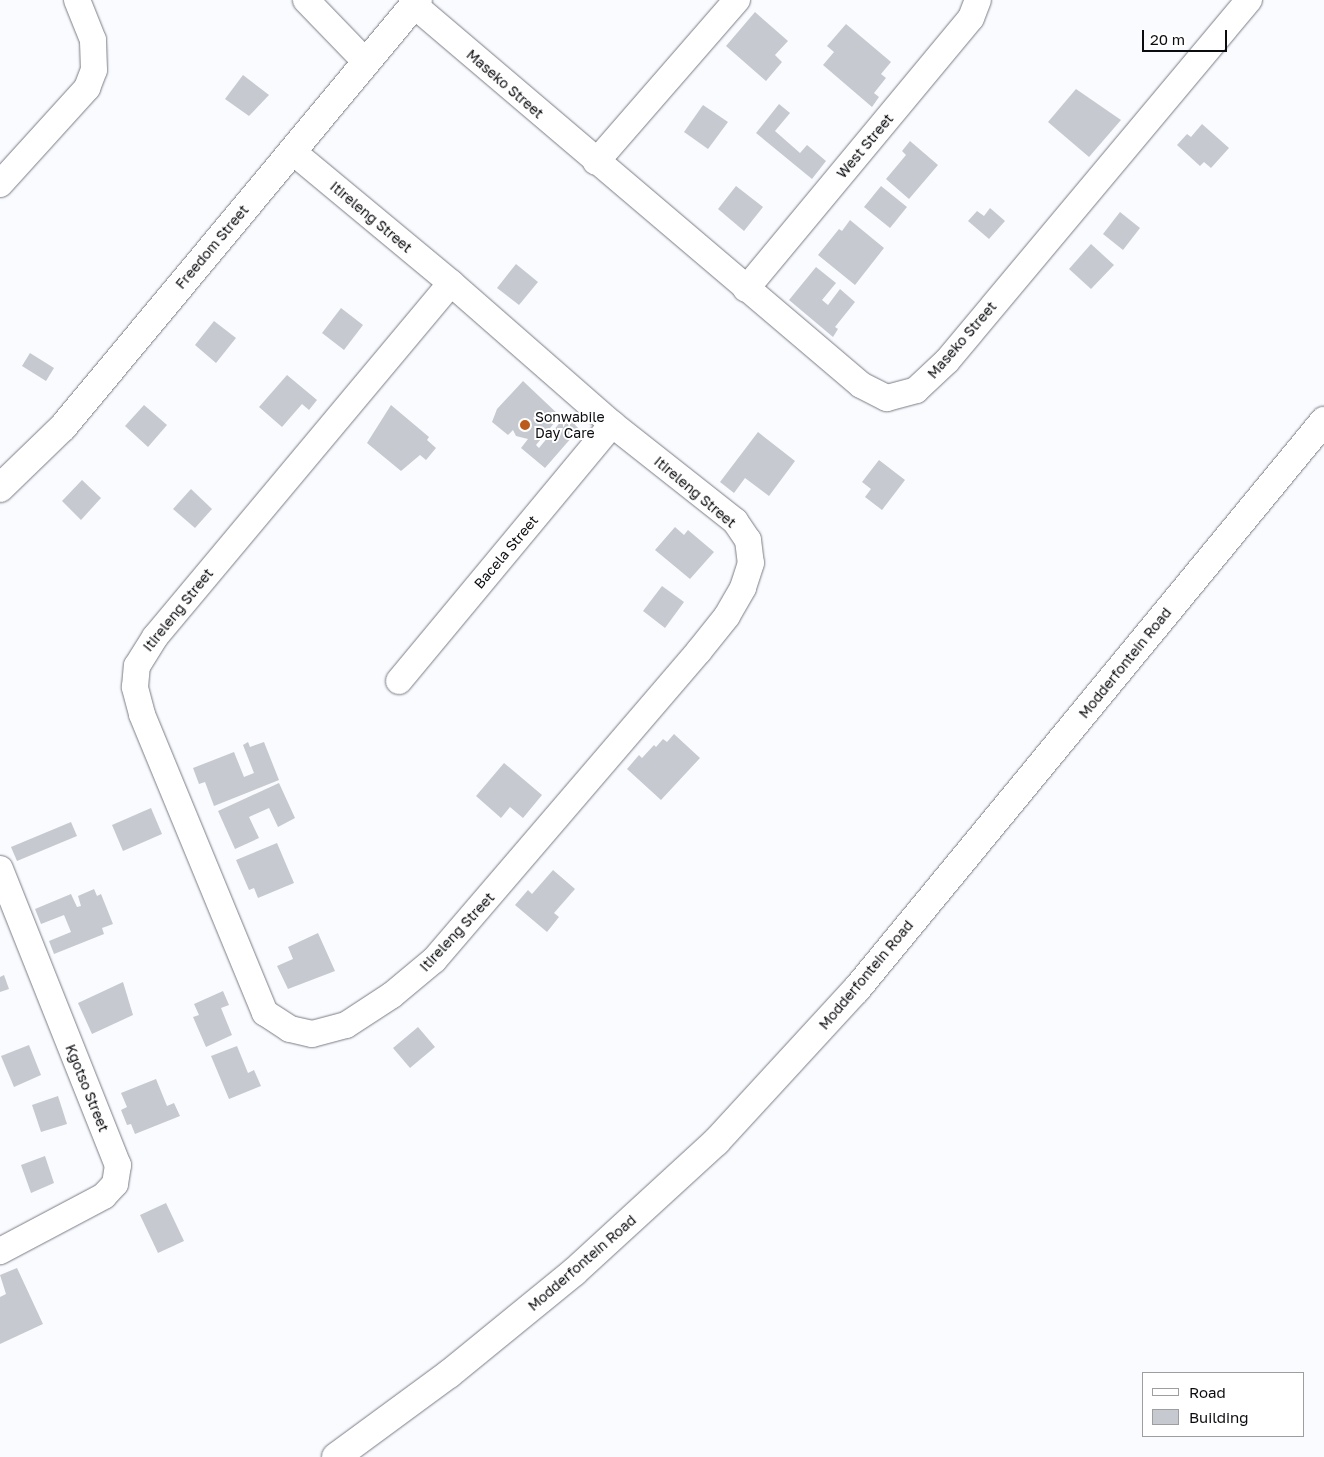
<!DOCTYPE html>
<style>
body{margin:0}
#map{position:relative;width:1324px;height:1457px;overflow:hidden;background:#f9fbff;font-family:"Golos Text",sans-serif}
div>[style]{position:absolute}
.building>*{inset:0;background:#c6c9d0}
.roads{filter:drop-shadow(0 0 1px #797c82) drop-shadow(0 0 1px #797c82)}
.minor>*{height:26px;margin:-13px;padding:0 13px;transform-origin:13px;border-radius:13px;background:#fff}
.tertiary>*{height:28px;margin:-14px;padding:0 14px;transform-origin:14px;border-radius:14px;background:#fff}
.secondary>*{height:28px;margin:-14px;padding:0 14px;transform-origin:14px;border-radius:14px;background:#fff}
.dots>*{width:14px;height:14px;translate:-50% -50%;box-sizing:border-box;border:2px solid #fff;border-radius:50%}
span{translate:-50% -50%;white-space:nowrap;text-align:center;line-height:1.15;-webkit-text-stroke:4px #fff;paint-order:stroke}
.street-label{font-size:14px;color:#0b0c0f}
.poi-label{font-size:14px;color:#0b0c0f}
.left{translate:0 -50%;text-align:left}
.legend{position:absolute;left:1142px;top:1372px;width:162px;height:65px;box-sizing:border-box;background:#fff;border:1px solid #9d9e9f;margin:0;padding:6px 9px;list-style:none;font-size:15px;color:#0b0c0f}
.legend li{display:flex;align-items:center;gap:10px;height:25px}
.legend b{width:25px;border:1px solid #9d9e9f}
.scale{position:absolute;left:1142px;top:30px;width:85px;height:22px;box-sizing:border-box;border:2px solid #0b0c0f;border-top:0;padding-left:6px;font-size:15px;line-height:18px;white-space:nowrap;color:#0b0c0f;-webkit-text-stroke:4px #fff;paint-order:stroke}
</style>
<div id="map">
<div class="building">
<i style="clip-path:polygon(755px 12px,788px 41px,775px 55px,782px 62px,766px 81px,726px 46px)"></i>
<i style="clip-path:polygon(846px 24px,891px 62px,881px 74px,886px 78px,874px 93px,879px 97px,872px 107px,823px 65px,834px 52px,827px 46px)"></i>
<i style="clip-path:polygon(243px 75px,269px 95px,249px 116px,225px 99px)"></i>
<i style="clip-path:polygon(1076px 89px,1121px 120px,1089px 157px,1048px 122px)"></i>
<i style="clip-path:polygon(779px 104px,790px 113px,775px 131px,800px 153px,807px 145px,826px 161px,812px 179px,756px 133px)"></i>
<i style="clip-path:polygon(703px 105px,728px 122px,708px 149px,684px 132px)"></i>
<i style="clip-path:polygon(1202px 124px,1229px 148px,1211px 168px,1204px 162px,1200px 166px,1177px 145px,1187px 134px,1191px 137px)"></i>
<i style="clip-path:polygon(910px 141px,938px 165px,909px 199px,886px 179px,906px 155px,902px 151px)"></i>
<i style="clip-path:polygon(736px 186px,763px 207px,744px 231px,718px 209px)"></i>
<i style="clip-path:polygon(881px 186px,907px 207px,890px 228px,864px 207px)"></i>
<i style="clip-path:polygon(990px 208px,1005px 221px,989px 239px,968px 221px,977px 211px,984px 216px)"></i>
<i style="clip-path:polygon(1120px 212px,1140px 228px,1123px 250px,1103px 234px)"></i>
<i style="clip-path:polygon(850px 220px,884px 248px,855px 285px,818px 255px,839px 229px,842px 231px)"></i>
<i style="clip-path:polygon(1091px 244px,1114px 265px,1091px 289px,1069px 269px)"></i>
<i style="clip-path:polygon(516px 264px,538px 282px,519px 305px,497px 288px)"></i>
<i style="clip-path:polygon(816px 267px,836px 283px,822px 300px,828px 305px,840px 289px,855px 302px,835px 327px,838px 329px,833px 337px,789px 300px)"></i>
<i style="clip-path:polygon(341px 308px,363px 325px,344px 350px,322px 333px)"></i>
<i style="clip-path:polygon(214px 321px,236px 338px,216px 363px,195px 345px)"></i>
<i style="clip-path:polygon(30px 353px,54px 368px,46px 381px,22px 366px)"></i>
<i style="clip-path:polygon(287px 375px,317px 400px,309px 410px,302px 404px,282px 427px,259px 407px)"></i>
<i style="clip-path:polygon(523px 381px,560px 416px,536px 445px,539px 448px,566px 415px,579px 429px,545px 468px,521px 448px,528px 439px,516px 436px,513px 430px,508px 435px,492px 422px,497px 409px)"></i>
<i style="clip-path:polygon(144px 405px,167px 425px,148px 447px,125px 426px)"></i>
<i style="clip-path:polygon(391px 405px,429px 437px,427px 440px,436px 448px,426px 460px,420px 455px,401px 471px,367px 443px)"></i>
<i style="clip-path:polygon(758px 432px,795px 461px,769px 496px,745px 478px,734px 493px,720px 482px)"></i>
<i style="clip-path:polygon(879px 460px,905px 480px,882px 510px,865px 497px,871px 489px,862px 482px)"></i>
<i style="clip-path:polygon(82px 480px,101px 498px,81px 520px,62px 501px)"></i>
<i style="clip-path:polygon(191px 489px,212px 509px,195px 528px,173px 509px)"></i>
<i style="clip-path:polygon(675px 527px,684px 535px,688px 530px,714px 552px,690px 579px,655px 550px)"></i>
<i style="clip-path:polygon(662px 586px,684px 602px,665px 628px,643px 611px)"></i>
<i style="clip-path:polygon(674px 734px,700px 758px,661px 800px,627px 769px,639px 755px,642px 758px,654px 745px,656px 747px,663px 739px,667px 742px)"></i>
<i style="clip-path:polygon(248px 742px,250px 747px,264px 742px,279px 780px,214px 806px,205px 782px,199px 784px,193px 768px,234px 752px,244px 777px,254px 773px,243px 745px)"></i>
<i style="clip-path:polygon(504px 763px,542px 795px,523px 818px,510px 807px,501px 818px,476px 796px)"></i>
<i style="clip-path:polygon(279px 783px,295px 818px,278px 827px,269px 808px,249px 817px,259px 838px,235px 849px,218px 811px)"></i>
<i style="clip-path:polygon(151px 808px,162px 834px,123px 851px,112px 825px)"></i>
<i style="clip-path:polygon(71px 822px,77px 836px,17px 861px,11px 847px)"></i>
<i style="clip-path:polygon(277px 843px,294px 883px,258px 898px,254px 888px,249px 890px,236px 860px)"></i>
<i style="clip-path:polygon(553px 870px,575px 889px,554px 913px,559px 917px,547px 932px,515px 905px,528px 890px,532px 894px)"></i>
<i style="clip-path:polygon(94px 889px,97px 896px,101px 894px,113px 924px,102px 928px,104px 934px,54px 954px,49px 941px,71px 932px,64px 915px,41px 924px,35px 909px,71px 894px,77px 907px,81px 906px,78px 896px)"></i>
<i style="clip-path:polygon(318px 933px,335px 971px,288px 989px,277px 966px,293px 959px,288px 947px)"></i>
<i style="clip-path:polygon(4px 975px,9px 989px,0 992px,0 977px)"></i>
<i style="clip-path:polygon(123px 982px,133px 1015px,92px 1034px,78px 1003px)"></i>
<i style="clip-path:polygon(223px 991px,229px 1005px,221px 1008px,232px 1035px,206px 1047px,193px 1017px,199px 1015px,194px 1004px)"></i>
<i style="clip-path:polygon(418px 1027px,435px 1047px,410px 1068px,393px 1048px)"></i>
<i style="clip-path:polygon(29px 1045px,41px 1075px,14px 1087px,1px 1056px)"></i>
<i style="clip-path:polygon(237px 1046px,248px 1073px,254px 1070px,261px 1086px,229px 1099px,211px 1056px)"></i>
<i style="clip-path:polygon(156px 1079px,167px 1106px,174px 1103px,180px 1116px,135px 1134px,131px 1124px,127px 1125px,121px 1110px,127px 1107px,121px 1093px)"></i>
<i style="clip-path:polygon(58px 1096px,67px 1124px,41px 1132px,32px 1105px)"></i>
<i style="clip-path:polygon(45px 1156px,54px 1183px,31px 1193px,21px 1165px)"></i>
<i style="clip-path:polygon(166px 1203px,184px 1241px,158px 1253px,140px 1215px)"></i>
<i style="clip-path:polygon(17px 1268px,43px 1324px,0 1344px,0 1297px,6px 1294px,0 1275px)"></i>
</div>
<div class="roads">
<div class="minor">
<i style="left:306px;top:0;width:85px;rotate:46deg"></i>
<i style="left:414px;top:5px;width:587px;rotate:40.37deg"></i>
<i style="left:861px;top:385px;width:29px;rotate:27deg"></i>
<i style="left:887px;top:398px;width:30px;rotate:-15deg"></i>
<i style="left:916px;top:390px;width:42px;rotate:-43.1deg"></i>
<i style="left:947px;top:361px;width:471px;rotate:-50.1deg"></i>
<i style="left:292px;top:151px;width:207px;rotate:39.7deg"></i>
<i style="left:451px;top:283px;width:214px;rotate:41.2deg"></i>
<i style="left:612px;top:424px;width:157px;rotate:38.3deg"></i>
<i style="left:735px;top:521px;width:23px;rotate:56deg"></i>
<i style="left:748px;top:540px;width:23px;rotate:83deg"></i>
<i style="left:751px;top:563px;width:26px;rotate:108deg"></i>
<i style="left:743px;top:588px;width:32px;rotate:120deg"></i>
<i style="left:727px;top:616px;width:45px;rotate:128.7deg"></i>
<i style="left:699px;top:651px;width:407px;rotate:130.6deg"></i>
<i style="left:434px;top:960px;width:55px;rotate:140.2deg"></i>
<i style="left:392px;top:995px;width:55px;rotate:146.9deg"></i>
<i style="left:346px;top:1025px;width:35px;rotate:165deg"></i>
<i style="left:312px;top:1034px;width:23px;rotate:-167deg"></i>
<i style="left:290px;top:1029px;width:30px;rotate:-147deg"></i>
<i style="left:265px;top:1013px;width:323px;rotate:-112.4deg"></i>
<i style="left:142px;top:714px;width:28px;rotate:-105deg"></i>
<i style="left:135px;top:687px;width:21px;rotate:-85deg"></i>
<i style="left:137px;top:666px;width:34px;rotate:-58deg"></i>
<i style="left:155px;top:637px;width:461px;rotate:-50.1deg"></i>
<i style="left:596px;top:162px;width:215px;rotate:-49deg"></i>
<i style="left:0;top:184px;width:130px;rotate:-47.8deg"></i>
<i style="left:87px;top:88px;width:19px;rotate:-69deg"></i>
<i style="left:94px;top:70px;width:30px;rotate:-92deg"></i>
<i style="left:93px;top:40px;width:43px;rotate:-111.8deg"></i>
<i style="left:746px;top:289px;width:352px;rotate:-50.3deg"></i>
<i style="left:971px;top:18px;width:19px;rotate:-69deg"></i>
<i style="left:399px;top:681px;width:334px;rotate:-50.3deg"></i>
<i style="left:0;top:869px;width:319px;rotate:68.3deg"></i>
<i style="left:118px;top:1165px;width:19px;rotate:99deg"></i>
<i style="left:115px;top:1184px;width:16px;rotate:133deg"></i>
<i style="left:104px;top:1196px;width:118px;rotate:152.1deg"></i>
</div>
<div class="tertiary">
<i style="left:0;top:488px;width:88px;rotate:-44.1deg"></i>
<i style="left:63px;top:427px;width:555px;rotate:-50.26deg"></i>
</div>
<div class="secondary">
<i style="left:336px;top:1457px;width:140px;rotate:-36.3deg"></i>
<i style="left:449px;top:1374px;width:161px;rotate:-39.2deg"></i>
<i style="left:574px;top:1272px;width:193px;rotate:-42.5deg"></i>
<i style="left:716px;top:1142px;width:207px;rotate:-47.4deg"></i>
<i style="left:856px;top:990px;width:737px;rotate:-50.56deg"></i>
</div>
</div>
<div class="dots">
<i style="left:525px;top:425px;background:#bb5a1a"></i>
</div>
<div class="street-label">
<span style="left:505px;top:84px;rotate:41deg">Maseko Street</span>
<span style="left:865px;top:146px;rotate:-50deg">West Street</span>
<span style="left:371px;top:217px;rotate:40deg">Itireleng Street</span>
<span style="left:212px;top:247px;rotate:-50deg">Freedom Street</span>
<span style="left:962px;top:340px;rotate:-49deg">Maseko Street</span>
<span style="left:695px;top:492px;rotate:40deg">Itireleng Street</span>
<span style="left:506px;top:552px;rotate:-50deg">Bacela Street</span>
<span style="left:178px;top:610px;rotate:-51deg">Itireleng Street</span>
<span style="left:1125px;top:663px;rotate:-51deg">Modderfontein Road</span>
<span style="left:457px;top:932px;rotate:-47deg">Itireleng Street</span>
<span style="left:866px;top:975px;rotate:-50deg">Modderfontein Road</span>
<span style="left:87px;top:1088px;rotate:68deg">Kgotso Street</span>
<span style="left:582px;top:1263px;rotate:-41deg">Modderfontein Road</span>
</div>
<div class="poi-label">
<span class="left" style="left:535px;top:425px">Sonwabile<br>Day Care</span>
</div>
<ul class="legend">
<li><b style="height:6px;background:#fff"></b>Road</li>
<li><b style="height:14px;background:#c6c9d0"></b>Building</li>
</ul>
<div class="scale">20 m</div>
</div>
